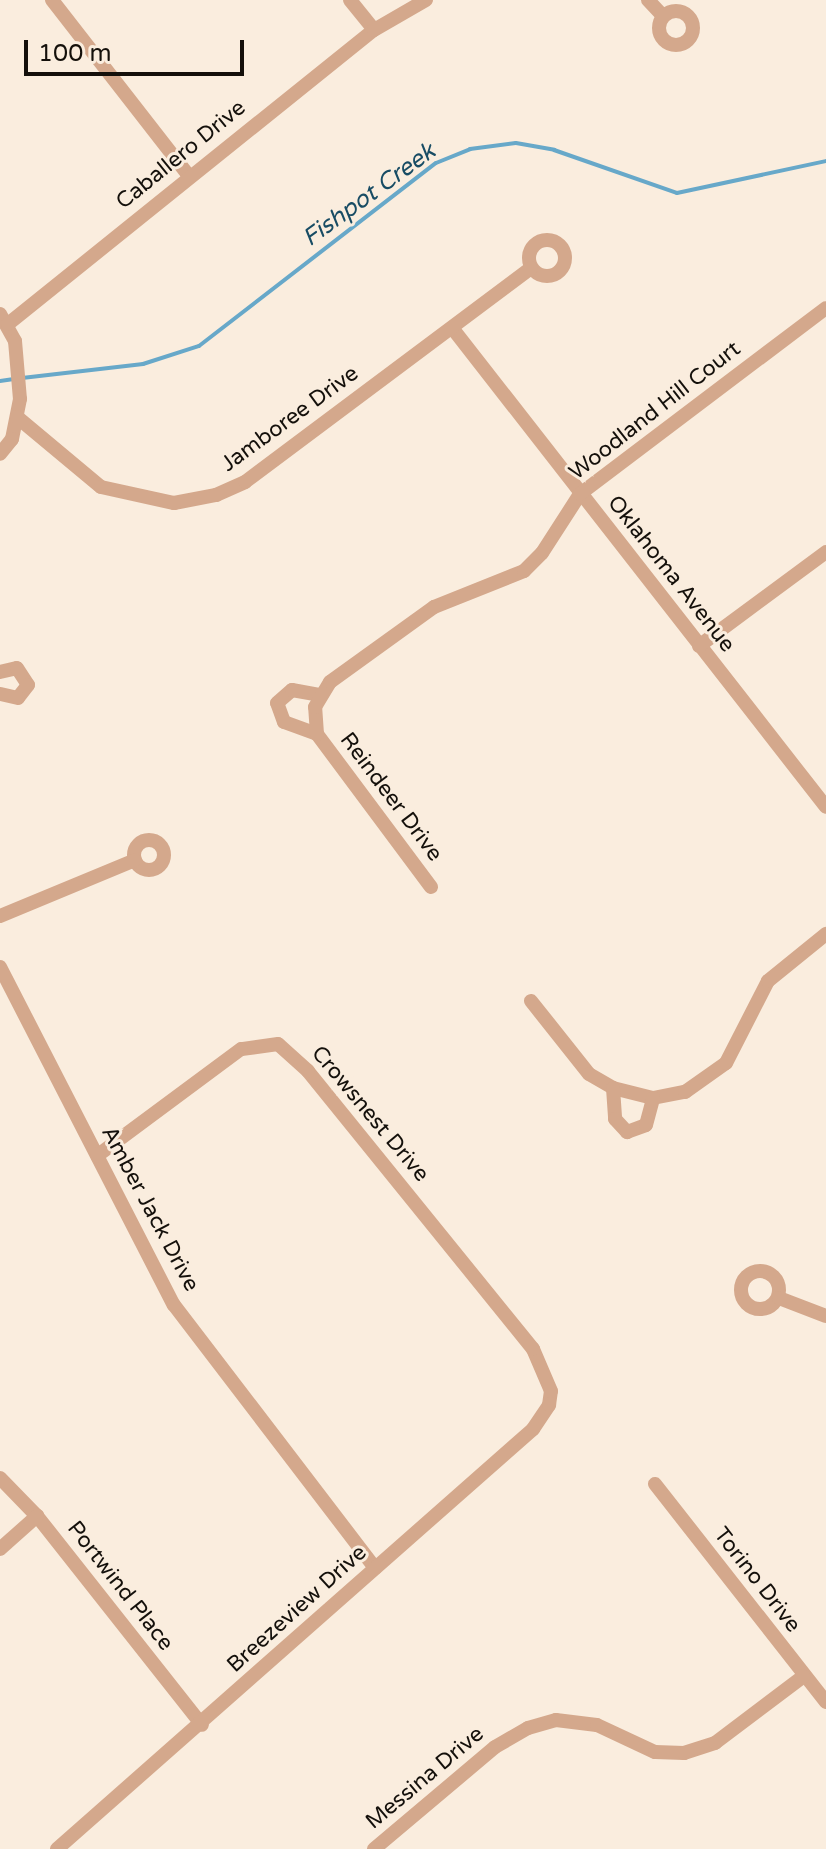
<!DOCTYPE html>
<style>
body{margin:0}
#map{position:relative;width:826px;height:1849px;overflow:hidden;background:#faedde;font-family:"Varela Round",sans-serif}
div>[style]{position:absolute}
.stream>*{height:4px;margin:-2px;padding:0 2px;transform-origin:2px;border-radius:2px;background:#67a8c9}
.street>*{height:14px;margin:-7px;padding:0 7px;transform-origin:7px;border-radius:7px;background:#d4a88c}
.street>.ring{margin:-7px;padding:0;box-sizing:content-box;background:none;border:14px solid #d4a88c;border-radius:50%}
span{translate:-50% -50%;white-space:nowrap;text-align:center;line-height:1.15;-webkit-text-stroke:6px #faedde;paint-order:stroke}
.street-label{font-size:22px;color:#14100b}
.water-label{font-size:24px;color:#184c64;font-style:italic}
.scale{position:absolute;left:24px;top:40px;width:220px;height:36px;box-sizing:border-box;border:4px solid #14100b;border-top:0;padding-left:10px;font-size:24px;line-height:28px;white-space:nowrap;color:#14100b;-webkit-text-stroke:6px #faedde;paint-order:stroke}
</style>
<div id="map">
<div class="stream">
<i style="left:22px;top:378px;width:122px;rotate:-6.6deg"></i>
<i style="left:143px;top:364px;width:59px;rotate:-17.8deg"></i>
<i style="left:199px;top:346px;width:299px;rotate:-37.7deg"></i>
<i style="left:436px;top:163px;width:37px;rotate:-22deg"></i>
<i style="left:470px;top:149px;width:46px;rotate:-7.4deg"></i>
<i style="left:516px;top:143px;width:39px;rotate:10deg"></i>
<i style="left:554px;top:150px;width:130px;rotate:19.3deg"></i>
<i style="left:677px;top:193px;width:152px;rotate:-12.1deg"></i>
<i style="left:0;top:381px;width:14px;rotate:-8deg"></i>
</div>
<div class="street">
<i style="left:52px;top:0;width:223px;rotate:52.1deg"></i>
<i style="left:350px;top:0;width:38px;rotate:51deg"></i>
<i style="left:648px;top:0;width:22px;rotate:47deg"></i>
<i class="ring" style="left:659px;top:11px;width:20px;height:20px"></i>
<i class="ring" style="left:529px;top:240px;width:22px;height:22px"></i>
<i style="left:0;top:314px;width:31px;rotate:61deg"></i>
<i style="left:15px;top:341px;width:58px;rotate:85.1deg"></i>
<i style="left:20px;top:399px;width:41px;rotate:101.3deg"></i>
<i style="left:12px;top:439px;width:19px;rotate:129deg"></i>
<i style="left:8px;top:324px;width:469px;rotate:-38.8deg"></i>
<i style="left:374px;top:30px;width:60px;rotate:-30deg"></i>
<i style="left:453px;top:329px;width:606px;rotate:52.03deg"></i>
<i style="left:17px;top:417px;width:109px;rotate:39.8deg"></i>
<i style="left:101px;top:487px;width:75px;rotate:12.4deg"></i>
<i style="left:174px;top:503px;width:43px;rotate:-10.8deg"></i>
<i style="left:216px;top:495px;width:32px;rotate:-24deg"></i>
<i style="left:245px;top:482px;width:357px;rotate:-36.8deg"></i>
<i style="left:699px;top:646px;width:158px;rotate:-36.5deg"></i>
<i style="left:0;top:672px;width:17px;rotate:-13deg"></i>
<i style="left:17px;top:668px;width:20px;rotate:57deg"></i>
<i style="left:28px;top:685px;width:16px;rotate:128deg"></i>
<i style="left:18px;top:698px;width:18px;rotate:-167deg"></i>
<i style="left:317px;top:734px;width:35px;rotate:-160deg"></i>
<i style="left:284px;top:722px;width:20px;rotate:-110deg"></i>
<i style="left:277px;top:703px;width:20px;rotate:-41deg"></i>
<i style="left:292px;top:690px;width:29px;rotate:10deg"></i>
<i class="ring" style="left:134px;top:840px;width:16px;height:16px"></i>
<i style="left:431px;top:887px;width:191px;rotate:-126.7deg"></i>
<i style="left:317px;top:734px;width:27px;rotate:-94deg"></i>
<i style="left:315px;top:707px;width:29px;rotate:-59deg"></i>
<i style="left:330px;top:682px;width:128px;rotate:-35.8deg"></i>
<i style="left:434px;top:607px;width:97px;rotate:-21.8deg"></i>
<i style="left:524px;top:571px;width:25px;rotate:-45deg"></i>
<i style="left:542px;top:553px;width:70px;rotate:-57.2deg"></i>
<i style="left:580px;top:494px;width:308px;rotate:-37.1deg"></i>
<i style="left:0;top:916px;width:146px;rotate:-22.5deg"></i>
<i style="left:0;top:967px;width:380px;rotate:62.8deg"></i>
<i style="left:174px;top:1305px;width:331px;rotate:52.6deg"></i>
<i style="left:531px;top:1001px;width:93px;rotate:51.5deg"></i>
<i style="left:589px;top:1074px;width:28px;rotate:30deg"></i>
<i style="left:613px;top:1088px;width:41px;rotate:14deg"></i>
<i style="left:653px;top:1098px;width:33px;rotate:-11deg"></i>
<i style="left:685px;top:1092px;width:50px;rotate:-35.3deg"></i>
<i style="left:726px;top:1063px;width:92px;rotate:-62.9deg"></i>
<i style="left:768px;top:981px;width:75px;rotate:-39deg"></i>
<i style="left:613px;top:1088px;width:31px;rotate:86deg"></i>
<i style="left:615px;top:1119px;width:18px;rotate:47deg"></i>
<i style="left:627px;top:1132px;width:20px;rotate:-20deg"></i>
<i style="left:646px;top:1125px;width:28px;rotate:-75deg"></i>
<i class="ring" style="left:741px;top:1271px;width:24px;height:24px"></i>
<i style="left:779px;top:1298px;width:50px;rotate:21deg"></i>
<i style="left:0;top:1478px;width:53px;rotate:45.8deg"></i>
<i style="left:37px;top:1516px;width:266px;rotate:51.7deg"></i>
<i style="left:655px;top:1484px;width:277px;rotate:51.9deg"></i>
<i style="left:0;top:1549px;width:50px;rotate:-41.7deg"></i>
<i style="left:57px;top:1849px;width:635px;rotate:-41.42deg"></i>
<i style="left:533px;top:1429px;width:29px;rotate:-56deg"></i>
<i style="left:549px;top:1405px;width:14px;rotate:-82deg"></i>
<i style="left:551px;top:1391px;width:46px;rotate:-113.2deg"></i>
<i style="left:533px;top:1349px;width:358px;rotate:-129deg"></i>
<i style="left:308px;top:1071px;width:40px;rotate:-138deg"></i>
<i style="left:278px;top:1044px;width:37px;rotate:172deg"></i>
<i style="left:241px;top:1049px;width:179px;rotate:143.4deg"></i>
<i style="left:374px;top:1849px;width:158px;rotate:-40.1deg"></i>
<i style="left:495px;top:1747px;width:38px;rotate:-30deg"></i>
<i style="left:528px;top:1728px;width:29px;rotate:-16deg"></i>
<i style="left:556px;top:1720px;width:41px;rotate:7deg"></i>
<i style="left:597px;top:1725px;width:64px;rotate:25deg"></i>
<i style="left:655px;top:1752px;width:29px;rotate:2deg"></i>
<i style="left:684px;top:1753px;width:33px;rotate:-18deg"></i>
<i style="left:715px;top:1743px;width:111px;rotate:-37deg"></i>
</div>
<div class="street-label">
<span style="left:181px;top:155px;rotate:-39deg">Caballero Drive</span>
<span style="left:655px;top:411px;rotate:-38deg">Woodland Hill Court</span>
<span style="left:290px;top:419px;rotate:-36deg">Jamboree Drive</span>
<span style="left:671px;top:574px;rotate:52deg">Oklahoma Avenue</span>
<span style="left:391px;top:797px;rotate:53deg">Reindeer Drive</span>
<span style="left:370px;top:1114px;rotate:50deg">Crowsnest Drive</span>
<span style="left:150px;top:1209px;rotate:62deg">Amber Jack Drive</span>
<span style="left:757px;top:1580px;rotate:52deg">Torino Drive</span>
<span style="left:120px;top:1586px;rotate:52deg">Portwind Place</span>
<span style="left:297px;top:1609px;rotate:-42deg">Breezeview Drive</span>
<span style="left:425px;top:1778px;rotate:-40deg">Messina Drive</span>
</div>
<div class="water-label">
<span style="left:369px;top:195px;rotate:-36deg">Fishpot Creek</span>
</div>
<div class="scale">100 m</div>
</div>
